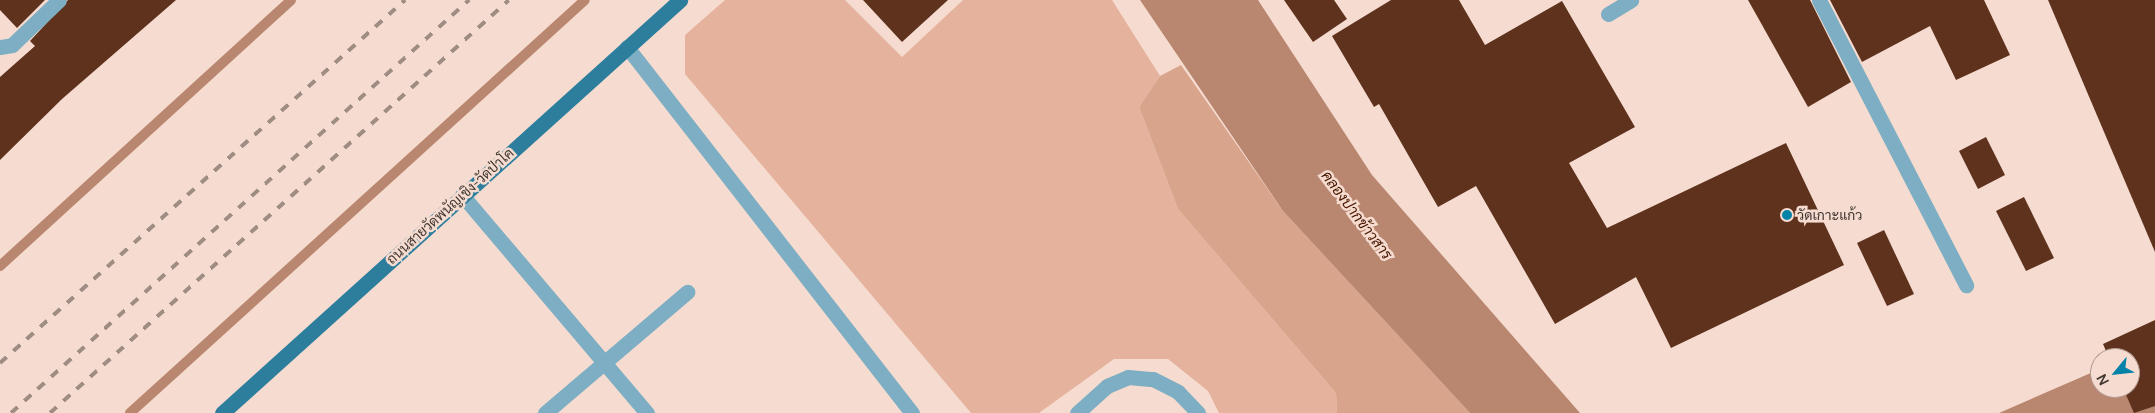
<!DOCTYPE html>
<meta charset="utf-8">
<style>
body{margin:0}
#map{position:relative;width:2155px;height:413px;overflow:hidden;background:#f6dcd0;font-family:Manrope,Sarabun,sans-serif}
div>[style]{position:absolute}
.green>*{inset:0;background:#e5b39d}
.forest>*{inset:0;background:#d9a48c}
.water>*{inset:0;background:#b9866f}
.stream>*{height:10px;margin:-5px;padding:0 5px;transform-origin:5px;border-radius:5px;background:#b9866f}
.building>*{inset:0;background:#5f321e}
.minor>*{height:15px;margin:-7.5px;padding:0 7.5px;transform-origin:7.5px;border-radius:7.5px;background:#7eaec3}
.major>*{height:15px;margin:-7.5px;padding:0 7.5px;transform-origin:7.5px;border-radius:7.5px;background:#2d7e9d}
.rail>*{height:4px;margin-top:-2px;transform-origin:0;background:repeating-linear-gradient(90deg,#9f8d84 0 9px,transparent 0 18px)}
.dots>*{width:14px;height:14px;translate:-50% -50%;box-sizing:border-box;border:2px solid #f6dcd0;border-radius:50%}
span{translate:-50% -50%;white-space:nowrap;text-align:center;line-height:1.15;-webkit-text-stroke:5px #f6dcd0;paint-order:stroke}
.street-label{font-size:14px;color:#413732}
.poi-label{font-size:14px;color:#413732}
.left{translate:0 -50%;text-align:left}
.water-label{font-size:15px;color:#481800;font-style:italic}
.north{position:absolute;left:2090px;top:348px;width:50px;height:50px;box-sizing:border-box;background:#f6dcd0;border:1px solid #ae9a91;border-radius:50%;rotate:242deg;font-size:14px;font-weight:700;line-height:20px;text-align:center;color:#413732}
.north::after{content:'';display:block;margin:auto;width:18px;height:22px;background:#0482a7;clip-path:polygon(50% 0,100% 100%,50% 72%,0 100%)}
</style>
<div id="map">
<div class="green">
<i style="clip-path:polygon(725px 0,845px 0,902px 57px,963px 0,1112px 0,1160px 76px,1139px 107px,1178px 209px,1336px 393px,1337px 413px,1219px 413px,1208px 391px,1168px 359px,1114px 359px,1039px 413px,971px 413px,685px 74px,685px 35px)"></i>
</div>
<div class="forest">
<i style="clip-path:polygon(1181px 65px,1283px 211px,1470px 413px,1337px 413px,1336px 393px,1178px 209px,1139px 107px,1160px 76px)"></i>
</div>
<div class="water">
<i style="clip-path:polygon(1140px 0,1258px 0,1372px 175px,1580px 413px,1470px 413px,1283px 211px)"></i>
<i style="clip-path:polygon(2155px 345px,2155px 413px,1999px 413px,2100px 369px,2100px 388px,2130px 388px,2130px 358px)"></i>
</div>
<div class="stream">
<i style="left:0;top:266px;width:394px;rotate:-42.4deg"></i>
<i style="left:130px;top:413px;width:614px;rotate:-42.23deg"></i>
</div>
<div class="building">
<i style="clip-path:polygon(0 0,45px 0,17px 28px,0 10px)"></i>
<i style="clip-path:polygon(68px 0,176px 0,62px 99px,0 160px,0 77px,35px 46px,30px 41px)"></i>
<i style="clip-path:polygon(863px 0,948px 0,902px 42px)"></i>
<i style="clip-path:polygon(1284px 0,1334px 0,1347px 19px,1313px 42px)"></i>
<i style="clip-path:polygon(1391px 0,1459px 0,1485px 45px,1562px 1px,1635px 127px,1569px 163px,1607px 228px,1786px 143px,1844px 265px,1671px 348px,1636px 277px,1555px 324px,1476px 186px,1438px 207px,1379px 104px,1374px 107px,1332px 36px)"></i>
<i style="clip-path:polygon(1748px 0,1810px 0,1851px 82px,1808px 107px)"></i>
<i style="clip-path:polygon(1830px 0,1984px 0,2010px 55px,1956px 80px,1930px 26px,1862px 62px)"></i>
<i style="clip-path:polygon(2048px 0,2155px 0,2155px 252px)"></i>
<i style="clip-path:polygon(1986px 137px,2005px 175px,1978px 189px,1959px 151px)"></i>
<i style="clip-path:polygon(2024px 197px,2054px 258px,2026px 271px,1996px 211px)"></i>
<i style="clip-path:polygon(1884px 230px,1914px 294px,1887px 306px,1857px 243px)"></i>
<i style="clip-path:polygon(2155px 320px,2155px 406px,2134px 413px,2123px 388px,2130px 388px,2130px 358px,2109px 358px,2103px 344px)"></i>
</div>
<div class="minor">
<i style="left:1819px;top:0;width:321px;rotate:62.7deg"></i>
<i style="left:1608px;top:14px;width:27px;rotate:-31deg"></i>
<i style="left:0;top:47px;width:12px;rotate:-9deg"></i>
<i style="left:12px;top:45px;width:65px;rotate:-43.8deg"></i>
<i style="left:627px;top:47px;width:464px;rotate:52.1deg"></i>
<i style="left:462px;top:195px;width:286px;rotate:49.7deg"></i>
<i style="left:545px;top:413px;width:187px;rotate:-40.4deg"></i>
<i style="left:1077px;top:413px;width:40px;rotate:-42deg"></i>
<i style="left:1107px;top:386px;width:23px;rotate:-23deg"></i>
<i style="left:1128px;top:377px;width:25px;rotate:5deg"></i>
<i style="left:1153px;top:379px;width:28px;rotate:27deg"></i>
<i style="left:1178px;top:392px;width:29px;rotate:46deg"></i>
</div>
<div class="major">
<i style="left:222px;top:413px;width:617px;rotate:-42.04deg"></i>
</div>
<div class="rail">
<i style="left:0;top:363px;width:544px;rotate:-41.87deg"></i>
<i style="left:11px;top:413px;width:617px;rotate:-42.04deg"></i>
<i style="left:50px;top:413px;width:617px;rotate:-41.98deg"></i>
</div>
<div class="dots">
<i style="left:1787px;top:215px;background:#0482a7"></i>
</div>
<div class="street-label">
<span style="left:450px;top:206px;rotate:-42deg">ถนนสายวัดพนัญเชิง-วัดป่าโค</span>
</div>
<div class="poi-label">
<span class="left" style="left:1797px;top:215px">วัดเกาะแก้ว</span>
</div>
<div class="water-label">
<span style="left:1357px;top:215px;rotate:53deg">คลองปากข้าวสาร</span>
</div>
<div class="north">N</div>
</div>
